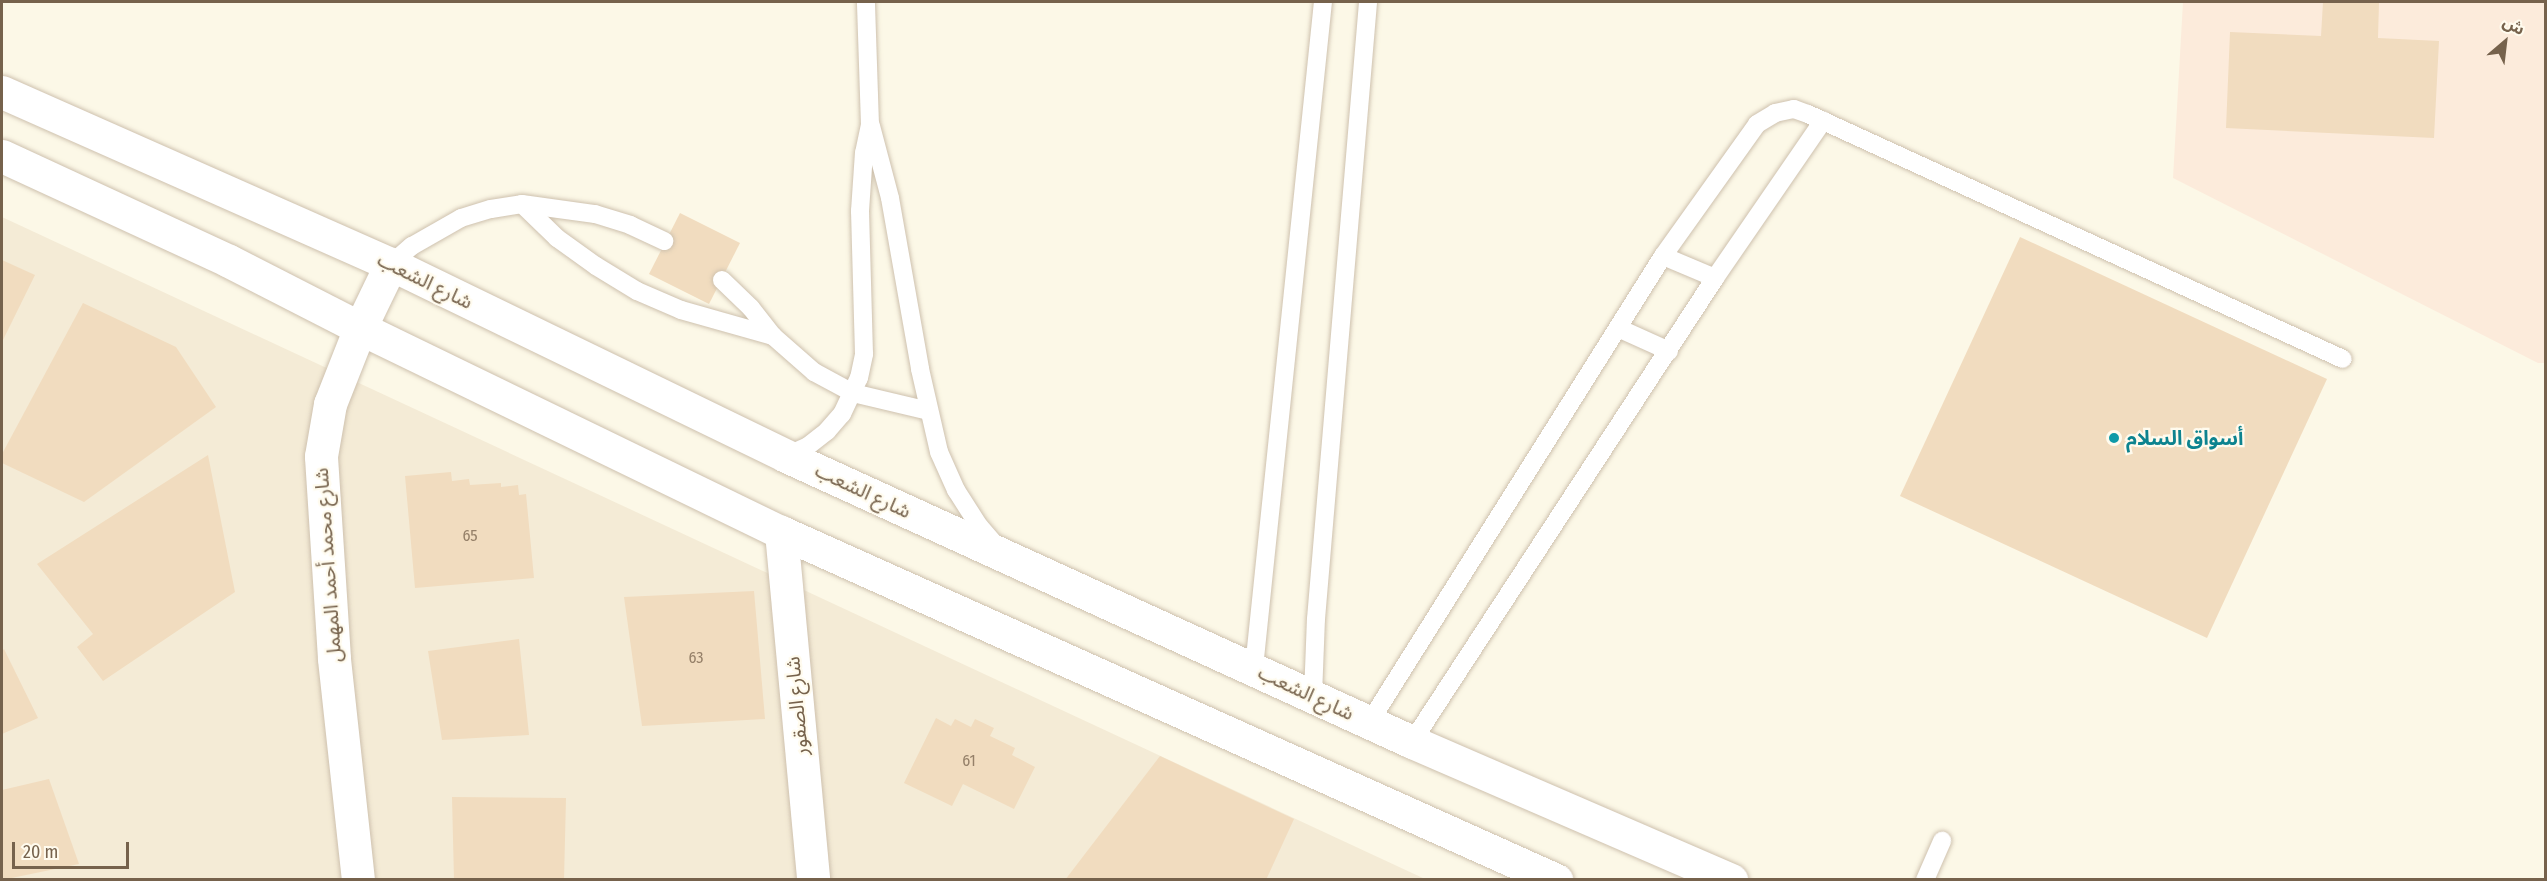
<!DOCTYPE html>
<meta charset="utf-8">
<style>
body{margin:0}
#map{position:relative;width:2547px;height:881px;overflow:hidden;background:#fcf8e7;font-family:"Fira Sans Condensed","Noto Sans Arabic",sans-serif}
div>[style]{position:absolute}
.residential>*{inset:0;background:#f4ebd6}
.commercial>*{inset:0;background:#fcebdb}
.building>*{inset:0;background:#f1dcbf}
.roads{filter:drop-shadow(0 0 2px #cec1ae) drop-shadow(0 0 2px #cec1ae)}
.lane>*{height:18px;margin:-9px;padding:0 9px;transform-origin:9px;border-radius:9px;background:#fff}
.street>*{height:33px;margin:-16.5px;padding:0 16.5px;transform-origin:16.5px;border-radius:16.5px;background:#fff}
.secondary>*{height:33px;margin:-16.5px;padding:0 16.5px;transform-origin:16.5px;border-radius:16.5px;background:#fff}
.dots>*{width:16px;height:16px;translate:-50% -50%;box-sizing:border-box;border:3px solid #fffbee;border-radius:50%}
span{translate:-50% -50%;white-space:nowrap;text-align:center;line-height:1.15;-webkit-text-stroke:4.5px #fffbee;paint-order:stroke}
.number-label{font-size:16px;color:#958069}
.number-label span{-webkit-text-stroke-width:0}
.street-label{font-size:20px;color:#76624c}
.culture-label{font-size:20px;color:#0d838f;font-weight:700}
.left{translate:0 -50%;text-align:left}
.frame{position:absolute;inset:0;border:3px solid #76624c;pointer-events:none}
.north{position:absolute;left:2475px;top:12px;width:60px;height:60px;-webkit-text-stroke:4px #fffbee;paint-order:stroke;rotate:28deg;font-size:16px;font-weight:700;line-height:24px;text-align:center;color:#76624c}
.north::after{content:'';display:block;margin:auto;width:21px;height:27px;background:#76624c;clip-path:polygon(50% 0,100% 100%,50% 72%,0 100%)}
.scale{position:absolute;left:12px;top:842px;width:117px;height:27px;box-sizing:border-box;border:3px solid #76624c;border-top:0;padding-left:8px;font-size:18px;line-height:21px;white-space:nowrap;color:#76624c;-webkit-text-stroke:4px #fffbee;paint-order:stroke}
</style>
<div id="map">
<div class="residential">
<i style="clip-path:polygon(2px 217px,1425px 879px,2px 880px)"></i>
</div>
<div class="commercial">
<i style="clip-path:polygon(2183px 2px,2545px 2px,2545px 363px,2538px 363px,2173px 178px)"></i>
</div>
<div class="building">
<i style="clip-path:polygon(2323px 2px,2379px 3px,2378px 38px,2439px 41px,2434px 138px,2226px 128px,2230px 32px,2321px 36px)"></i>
<i style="clip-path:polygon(680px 213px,740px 243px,709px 304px,649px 274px)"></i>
<i style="clip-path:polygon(2020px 237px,2327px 379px,2207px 638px,1900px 496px)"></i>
<i style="clip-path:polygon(2px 260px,35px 275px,2px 342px)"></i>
<i style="clip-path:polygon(83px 303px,176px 347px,216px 407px,84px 502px,2px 463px,2px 454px)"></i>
<i style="clip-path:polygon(208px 455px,235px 592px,103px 681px,77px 647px,93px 634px,37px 564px)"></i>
<i style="clip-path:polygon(451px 472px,452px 481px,469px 479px,470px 485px,501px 483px,501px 487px,518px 485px,519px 495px,526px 494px,534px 578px,415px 588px,405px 476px)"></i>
<i style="clip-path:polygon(754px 591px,765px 719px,642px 726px,624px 597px)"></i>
<i style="clip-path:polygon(519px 639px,529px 735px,442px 740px,428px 651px)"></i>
<i style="clip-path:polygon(4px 649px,38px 718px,2px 734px,2px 651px)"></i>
<i style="clip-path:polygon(936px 718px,951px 726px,955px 719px,971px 727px,975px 719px,994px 728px,990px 736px,1015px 748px,1012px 755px,1035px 767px,1014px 809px,963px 784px,952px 806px,904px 783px)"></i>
<i style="clip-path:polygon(1160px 756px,1294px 819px,1266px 880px,1065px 880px)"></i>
<i style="clip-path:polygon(49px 779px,79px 864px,2px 880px,2px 790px)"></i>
<i style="clip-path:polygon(452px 797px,566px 798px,564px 880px,454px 880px)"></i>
</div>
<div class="roads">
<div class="lane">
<i style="left:871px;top:126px;width:74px;rotate:75.2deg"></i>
<i style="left:890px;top:198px;width:174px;rotate:80deg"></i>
<i style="left:920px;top:369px;width:85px;rotate:77.1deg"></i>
<i style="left:939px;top:452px;width:42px;rotate:65.9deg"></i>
<i style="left:956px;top:490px;width:43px;rotate:57.4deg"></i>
<i style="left:979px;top:526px;width:23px;rotate:49deg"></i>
<i style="left:522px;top:204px;width:49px;rotate:44.2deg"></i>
<i style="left:557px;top:238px;width:48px;rotate:35.7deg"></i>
<i style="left:596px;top:266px;width:48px;rotate:31.4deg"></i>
<i style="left:637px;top:291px;width:48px;rotate:23.4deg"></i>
<i style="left:681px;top:310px;width:96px;rotate:15.8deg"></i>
<i style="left:1663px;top:256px;width:56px;rotate:22.9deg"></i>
<i style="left:391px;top:264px;width:28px;rotate:-41deg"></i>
<i style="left:412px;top:246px;width:56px;rotate:-29.7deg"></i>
<i style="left:461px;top:218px;width:31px;rotate:-17deg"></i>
<i style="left:491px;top:209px;width:31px;rotate:-9deg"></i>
<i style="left:522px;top:204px;width:74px;rotate:7.8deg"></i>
<i style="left:595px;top:214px;width:37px;rotate:17deg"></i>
<i style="left:630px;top:225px;width:38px;rotate:25deg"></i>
<i style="left:722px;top:280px;width:40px;rotate:44deg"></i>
<i style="left:751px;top:308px;width:36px;rotate:52deg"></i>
<i style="left:773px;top:336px;width:55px;rotate:41.3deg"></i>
<i style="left:814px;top:372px;width:44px;rotate:28.3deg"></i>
<i style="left:853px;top:393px;width:78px;rotate:13.3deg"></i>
<i style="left:1618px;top:328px;width:56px;rotate:24.3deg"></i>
<i style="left:786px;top:456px;width:24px;rotate:-24deg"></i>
<i style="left:808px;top:446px;width:24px;rotate:-38deg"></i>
<i style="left:827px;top:431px;width:23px;rotate:-49deg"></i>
<i style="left:842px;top:414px;width:40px;rotate:-65deg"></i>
<i style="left:859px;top:378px;width:25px;rotate:-78deg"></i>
<i style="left:864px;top:354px;width:143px;rotate:-91.6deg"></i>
<i style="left:860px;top:211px;width:58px;rotate:-86.1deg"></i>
<i style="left:864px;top:153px;width:29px;rotate:-78deg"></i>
<i style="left:870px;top:125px;width:123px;rotate:-91.9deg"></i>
<i style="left:1254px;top:668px;width:670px;rotate:-84.09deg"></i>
<i style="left:1313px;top:696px;width:77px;rotate:-87.8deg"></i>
<i style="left:1316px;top:619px;width:619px;rotate:-85.18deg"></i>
<i style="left:1369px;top:723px;width:552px;rotate:-57.81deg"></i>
<i style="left:1663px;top:256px;width:162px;rotate:-54.5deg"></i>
<i style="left:1757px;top:124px;width:21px;rotate:-31deg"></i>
<i style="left:1775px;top:113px;width:19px;rotate:-12deg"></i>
<i style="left:1794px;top:109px;width:15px;rotate:20deg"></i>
<i style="left:1808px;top:114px;width:588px;rotate:24.61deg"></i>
<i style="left:1412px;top:742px;width:554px;rotate:-56.85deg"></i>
<i style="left:1715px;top:278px;width:191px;rotate:-55.5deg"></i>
<i style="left:1925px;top:880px;width:43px;rotate:-66.4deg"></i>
</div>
<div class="street">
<i style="left:781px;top:532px;width:349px;rotate:84.7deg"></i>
</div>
<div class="secondary">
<i style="left:2px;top:92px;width:425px;rotate:23.9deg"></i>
<i style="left:391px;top:264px;width:439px;rotate:25.9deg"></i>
<i style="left:786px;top:456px;width:688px;rotate:24.55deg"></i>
<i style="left:1412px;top:742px;width:348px;rotate:23.4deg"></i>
<i style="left:2px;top:156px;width:250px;rotate:24.8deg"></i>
<i style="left:229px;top:261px;width:147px;rotate:27.1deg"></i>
<i style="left:360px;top:328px;width:468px;rotate:25.9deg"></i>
<i style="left:781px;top:532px;width:850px;rotate:24.18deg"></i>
<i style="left:358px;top:880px;width:223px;rotate:-96.2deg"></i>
<i style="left:334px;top:658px;width:202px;rotate:-93.7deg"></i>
<i style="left:321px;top:456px;width:53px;rotate:-80.2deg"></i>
<i style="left:330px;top:404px;width:82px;rotate:-68.5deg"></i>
<i style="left:360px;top:328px;width:71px;rotate:-64.2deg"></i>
</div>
</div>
<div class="dots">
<i style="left:2114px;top:438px;background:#0f9aa8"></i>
</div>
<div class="number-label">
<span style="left:470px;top:536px">65</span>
<span style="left:696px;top:658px">63</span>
<span style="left:969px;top:761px">61</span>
</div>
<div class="street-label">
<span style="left:425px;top:281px;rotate:26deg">شارع الشعب</span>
<span style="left:863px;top:491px;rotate:25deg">شارع الشعب</span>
<span style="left:328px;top:565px;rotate:-94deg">شارع محمد أحمد المهمل</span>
<span style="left:1306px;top:693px;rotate:25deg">شارع الشعب</span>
<span style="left:797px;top:706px;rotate:-95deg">شارع الصقور</span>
</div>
<div class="culture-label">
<span class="left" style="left:2126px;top:438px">أسواق السلام</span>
</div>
<div class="frame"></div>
<div class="north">ش</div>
<div class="scale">20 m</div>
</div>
